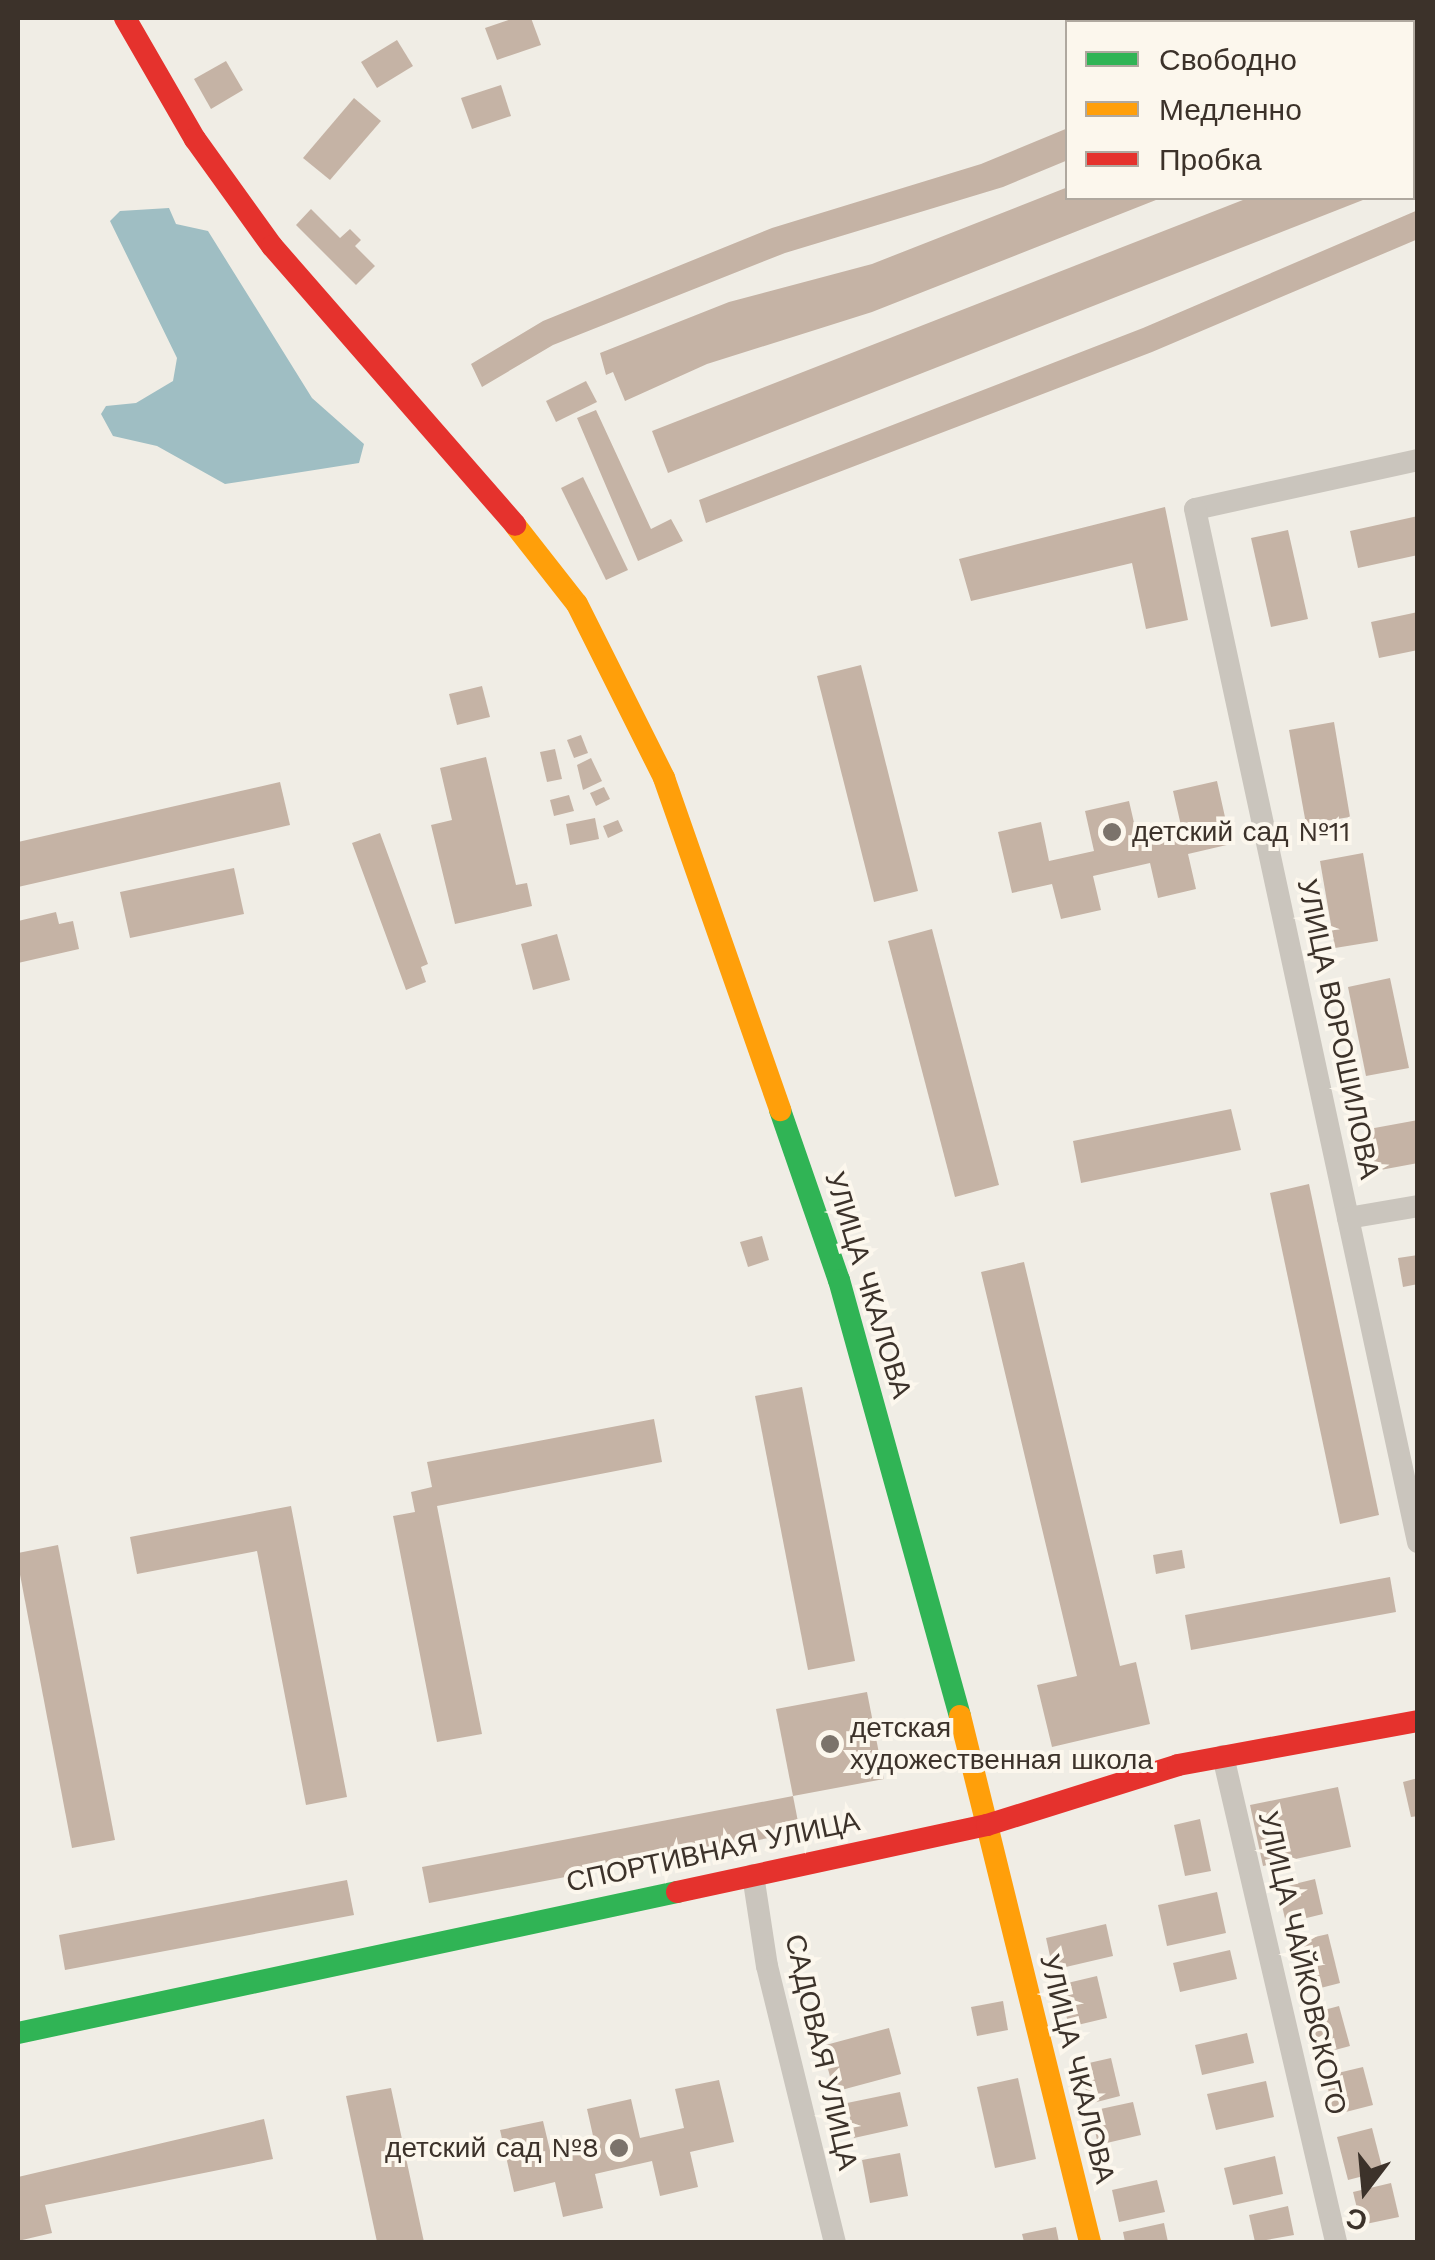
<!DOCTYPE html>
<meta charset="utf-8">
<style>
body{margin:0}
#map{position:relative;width:1435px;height:2260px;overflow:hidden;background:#f0ede5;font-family:"Work Sans",sans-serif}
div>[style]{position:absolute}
.water>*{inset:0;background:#9fbec3}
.building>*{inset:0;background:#c5b3a5}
.street>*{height:22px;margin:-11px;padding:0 11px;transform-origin:11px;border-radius:11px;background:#cac5bd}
.fast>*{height:22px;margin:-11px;padding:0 11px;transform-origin:11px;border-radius:11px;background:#30b455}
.slow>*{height:22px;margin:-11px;padding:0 11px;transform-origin:11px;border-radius:11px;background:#ff9f0a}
.jam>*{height:22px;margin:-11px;padding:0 11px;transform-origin:11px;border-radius:11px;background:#e5322d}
.dots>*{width:28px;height:28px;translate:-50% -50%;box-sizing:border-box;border:5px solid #fcf7ed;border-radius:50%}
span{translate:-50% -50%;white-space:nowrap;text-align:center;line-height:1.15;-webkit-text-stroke:8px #fcf7ed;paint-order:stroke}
.poi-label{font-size:28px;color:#3c322a}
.left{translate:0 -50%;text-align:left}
.right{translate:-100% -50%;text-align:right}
.street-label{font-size:28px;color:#3c322a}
.frame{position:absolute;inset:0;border:20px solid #3c322a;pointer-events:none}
.legend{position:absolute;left:1065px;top:20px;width:350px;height:180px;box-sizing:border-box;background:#fcf7ed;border:2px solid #afa89f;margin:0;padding:12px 18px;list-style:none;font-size:30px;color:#3c322a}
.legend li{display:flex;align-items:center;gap:20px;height:50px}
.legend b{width:50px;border:2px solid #afa89f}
.north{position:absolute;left:1315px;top:2140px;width:100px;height:100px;-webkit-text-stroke:8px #fcf7ed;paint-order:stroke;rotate:196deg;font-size:28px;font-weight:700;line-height:40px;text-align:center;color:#3c322a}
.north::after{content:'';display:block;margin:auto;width:35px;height:45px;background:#3c322a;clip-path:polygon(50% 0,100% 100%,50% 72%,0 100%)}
</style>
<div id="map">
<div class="water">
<i style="clip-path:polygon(169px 208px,176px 224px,208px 231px,312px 398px,364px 444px,359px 463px,225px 484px,157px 446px,113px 436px,101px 414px,106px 406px,136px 403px,173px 381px,177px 358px,110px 221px,120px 211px)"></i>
</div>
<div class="building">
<i style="clip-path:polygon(514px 18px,531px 18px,541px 45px,497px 60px,485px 28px)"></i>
<i style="clip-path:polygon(1336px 18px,1399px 18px,1401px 21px,1324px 22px)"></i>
<i style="clip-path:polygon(397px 40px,413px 66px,377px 88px,361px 62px)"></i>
<i style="clip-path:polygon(1418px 49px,1418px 96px,1412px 98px,1412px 51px)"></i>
<i style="clip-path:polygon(226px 61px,243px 90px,211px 109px,194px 79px)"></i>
<i style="clip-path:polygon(501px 85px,511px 116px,472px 129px,461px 98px)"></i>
<i style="clip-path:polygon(354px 98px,381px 121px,330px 180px,303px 158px)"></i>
<i style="clip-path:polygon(1068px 128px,1068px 160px,1003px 187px,785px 253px,553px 345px,482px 387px,471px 364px,543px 321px,772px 228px,981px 164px)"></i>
<i style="clip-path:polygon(1418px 128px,1418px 177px,1412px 179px,1412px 130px)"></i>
<i style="clip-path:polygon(1068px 187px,1068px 198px,1161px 198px,872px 312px,707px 364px,625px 401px,613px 372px,606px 375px,600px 353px,729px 302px,872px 264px)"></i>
<i style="clip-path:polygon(1248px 198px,1368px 198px,668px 473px,652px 431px)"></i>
<i style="clip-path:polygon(311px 209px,340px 238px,350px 229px,361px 240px,355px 246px,375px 266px,356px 285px,296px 225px)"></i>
<i style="clip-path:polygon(1418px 210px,1418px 239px,1152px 352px,706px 523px,699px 500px,1143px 328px)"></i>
<i style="clip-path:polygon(586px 381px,597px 402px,556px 422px,546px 401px)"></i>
<i style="clip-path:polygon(596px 410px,651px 529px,671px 519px,683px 541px,638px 561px,577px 418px)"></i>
<i style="clip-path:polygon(583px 477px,628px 570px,606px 580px,561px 488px)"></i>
<i style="clip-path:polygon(1165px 507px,1188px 620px,1146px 629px,1132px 563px,971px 601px,959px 559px)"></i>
<i style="clip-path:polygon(1418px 516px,1418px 555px,1358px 568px,1350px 531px)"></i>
<i style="clip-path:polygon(1288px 530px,1308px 619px,1271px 627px,1251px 538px)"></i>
<i style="clip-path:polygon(1418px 612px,1418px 650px,1379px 658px,1371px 622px)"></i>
<i style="clip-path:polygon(861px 665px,918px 891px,874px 902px,817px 676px)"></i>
<i style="clip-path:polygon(482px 686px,490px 717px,457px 725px,449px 694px)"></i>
<i style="clip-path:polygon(1334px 722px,1350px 817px,1306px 824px,1289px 730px)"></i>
<i style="clip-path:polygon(581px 735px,588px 753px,574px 758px,567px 740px)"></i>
<i style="clip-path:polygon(555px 749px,562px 779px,547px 782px,540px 752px)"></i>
<i style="clip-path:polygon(486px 757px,516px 885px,527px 883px,532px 906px,455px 924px,431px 825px,452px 820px,440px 768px)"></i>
<i style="clip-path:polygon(591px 758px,602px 781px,583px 790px,577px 765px)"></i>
<i style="clip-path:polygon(1217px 781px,1231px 844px,1188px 854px,1196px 889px,1158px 898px,1150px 863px,1093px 876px,1101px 910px,1061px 919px,1052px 884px,1012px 893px,998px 832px,1041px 822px,1049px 861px,1094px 851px,1085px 811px,1129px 801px,1138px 840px,1182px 830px,1173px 791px)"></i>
<i style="clip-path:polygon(280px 782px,290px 825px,18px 887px,18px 842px)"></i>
<i style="clip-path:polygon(604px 787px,610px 799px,596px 806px,590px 793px)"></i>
<i style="clip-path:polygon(569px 795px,574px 811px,554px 816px,550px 800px)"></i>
<i style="clip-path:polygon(595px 818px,599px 839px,570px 845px,566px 824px)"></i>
<i style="clip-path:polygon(618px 820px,623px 831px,608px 838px,603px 826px)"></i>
<i style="clip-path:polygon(380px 833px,428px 964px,421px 967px,426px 982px,406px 990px,352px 843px)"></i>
<i style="clip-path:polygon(1363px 853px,1378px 941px,1335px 948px,1320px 861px)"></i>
<i style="clip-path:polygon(234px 868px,244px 914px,130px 938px,120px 892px)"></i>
<i style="clip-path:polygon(56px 912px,59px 924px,73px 921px,79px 949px,18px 963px,18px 921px)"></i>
<i style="clip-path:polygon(932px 929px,999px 1185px,955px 1197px,888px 941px)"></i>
<i style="clip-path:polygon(557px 934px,570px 980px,533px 990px,521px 944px)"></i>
<i style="clip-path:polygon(1390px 978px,1409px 1068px,1366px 1076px,1348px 987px)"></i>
<i style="clip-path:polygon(1231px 1109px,1241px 1150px,1081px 1183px,1073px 1141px)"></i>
<i style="clip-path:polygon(1418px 1120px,1418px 1163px,1375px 1171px,1369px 1129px)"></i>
<i style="clip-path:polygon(1309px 1184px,1379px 1515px,1340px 1524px,1270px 1193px)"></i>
<i style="clip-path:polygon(762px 1236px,769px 1260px,748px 1267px,740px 1242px)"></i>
<i style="clip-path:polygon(1418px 1255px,1418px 1284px,1403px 1287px,1398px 1258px)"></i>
<i style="clip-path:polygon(1024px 1262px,1120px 1666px,1136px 1662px,1150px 1724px,1052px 1747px,1037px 1685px,1077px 1676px,981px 1272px)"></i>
<i style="clip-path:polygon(802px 1387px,855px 1661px,808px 1670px,755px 1396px)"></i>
<i style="clip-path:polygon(654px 1419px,662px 1462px,437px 1506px,482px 1734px,437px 1742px,393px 1516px,415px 1512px,411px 1492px,432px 1487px,427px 1462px)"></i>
<i style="clip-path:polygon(291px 1506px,347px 1797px,306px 1805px,257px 1551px,137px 1574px,130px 1537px)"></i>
<i style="clip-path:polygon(58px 1545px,115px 1840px,72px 1848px,18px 1564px,18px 1553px)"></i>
<i style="clip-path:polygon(1182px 1550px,1185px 1568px,1156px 1574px,1153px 1555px)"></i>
<i style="clip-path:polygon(1390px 1577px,1396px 1612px,1191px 1650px,1185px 1615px)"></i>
<i style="clip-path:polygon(867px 1692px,884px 1779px,793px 1796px,776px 1709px)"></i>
<i style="clip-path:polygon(1418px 1778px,1418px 1816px,1411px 1817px,1403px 1782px)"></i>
<i style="clip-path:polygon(1338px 1787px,1351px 1847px,1263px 1866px,1250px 1805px)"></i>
<i style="clip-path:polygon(793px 1796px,800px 1832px,429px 1903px,422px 1867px)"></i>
<i style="clip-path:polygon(1200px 1819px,1211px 1871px,1185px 1876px,1174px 1825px)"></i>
<i style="clip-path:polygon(1315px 1879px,1323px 1914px,1286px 1923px,1278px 1888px)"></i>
<i style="clip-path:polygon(347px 1880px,354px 1915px,65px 1970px,59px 1935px)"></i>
<i style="clip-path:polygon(1217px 1892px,1226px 1933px,1167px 1946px,1158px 1905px)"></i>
<i style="clip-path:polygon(1106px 1924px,1113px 1956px,1053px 1970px,1046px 1938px)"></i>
<i style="clip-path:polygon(1328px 1934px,1340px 1983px,1305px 1992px,1293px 1942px)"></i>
<i style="clip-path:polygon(1230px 1950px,1237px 1979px,1180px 1992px,1173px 1963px)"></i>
<i style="clip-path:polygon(1097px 1976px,1107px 2018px,1069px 2027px,1059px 1985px)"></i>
<i style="clip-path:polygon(1003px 2001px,1008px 2030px,977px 2036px,971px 2007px)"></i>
<i style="clip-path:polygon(1339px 2006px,1350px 2046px,1320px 2054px,1309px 2014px)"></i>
<i style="clip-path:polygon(889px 2028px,901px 2074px,834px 2092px,822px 2046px)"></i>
<i style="clip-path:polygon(1247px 2033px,1254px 2063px,1202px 2075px,1195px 2045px)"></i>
<i style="clip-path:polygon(1111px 2058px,1120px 2096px,1089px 2104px,1080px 2065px)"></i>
<i style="clip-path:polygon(1363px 2067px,1373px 2105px,1334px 2115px,1325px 2076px)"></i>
<i style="clip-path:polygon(1018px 2078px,1036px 2159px,995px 2168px,977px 2087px)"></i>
<i style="clip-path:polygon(719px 2080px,734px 2142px,690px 2152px,698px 2187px,660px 2196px,652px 2161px,595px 2174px,603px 2208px,563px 2217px,555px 2182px,514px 2192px,500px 2130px,543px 2121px,552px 2159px,596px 2149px,587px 2109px,631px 2099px,640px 2138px,684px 2128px,675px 2089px)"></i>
<i style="clip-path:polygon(1266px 2081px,1274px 2117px,1216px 2130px,1207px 2094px)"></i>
<i style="clip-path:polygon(391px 2088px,424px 2242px,377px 2242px,346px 2096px)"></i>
<i style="clip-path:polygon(900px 2092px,908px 2126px,854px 2138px,847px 2103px)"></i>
<i style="clip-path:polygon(1133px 2102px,1141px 2135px,1098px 2145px,1091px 2111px)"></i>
<i style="clip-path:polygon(264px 2119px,273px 2159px,45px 2205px,52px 2233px,18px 2241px,18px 2177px)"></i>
<i style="clip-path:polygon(1372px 2128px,1383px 2171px,1348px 2180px,1337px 2137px)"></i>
<i style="clip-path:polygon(900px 2153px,908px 2196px,870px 2203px,862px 2160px)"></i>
<i style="clip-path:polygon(1275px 2156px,1283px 2194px,1233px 2205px,1224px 2168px)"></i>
<i style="clip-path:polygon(1157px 2180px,1165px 2212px,1119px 2222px,1112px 2190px)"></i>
<i style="clip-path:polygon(1391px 2183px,1399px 2217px,1361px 2225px,1353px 2192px)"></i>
<i style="clip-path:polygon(1288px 2206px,1294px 2235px,1255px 2242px,1249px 2215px)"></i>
<i style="clip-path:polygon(1164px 2223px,1168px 2242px,1125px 2242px,1123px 2232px)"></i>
<i style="clip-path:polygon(1056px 2227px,1059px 2242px,1024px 2242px,1022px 2234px)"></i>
</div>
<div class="street">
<i style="left:1418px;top:460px;width:228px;rotate:167.6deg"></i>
<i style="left:1195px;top:509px;width:1057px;rotate:77.82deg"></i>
<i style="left:1348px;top:1218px;width:71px;rotate:-9.7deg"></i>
<i style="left:1223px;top:1756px;width:499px;rotate:76.9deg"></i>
<i style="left:753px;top:1875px;width:92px;rotate:81.3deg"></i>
<i style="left:767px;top:1966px;width:284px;rotate:76.2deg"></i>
</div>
<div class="fast">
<i style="left:780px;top:1110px;width:180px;rotate:70.9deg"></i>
<i style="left:839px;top:1280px;width:452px;rotate:74.5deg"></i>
<i style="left:18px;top:2033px;width:674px;rotate:-12.08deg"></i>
</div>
<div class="slow">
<i style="left:515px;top:525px;width:100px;rotate:51.9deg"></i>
<i style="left:577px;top:604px;width:195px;rotate:63.4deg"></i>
<i style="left:664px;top:778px;width:352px;rotate:70.7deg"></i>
<i style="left:960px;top:1716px;width:542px;rotate:76.12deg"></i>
</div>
<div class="jam">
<i style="left:125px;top:18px;width:140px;rotate:60deg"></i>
<i style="left:195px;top:139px;width:132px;rotate:54.3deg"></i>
<i style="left:272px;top:246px;width:370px;rotate:48.9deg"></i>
<i style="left:677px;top:1892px;width:317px;rotate:-12.2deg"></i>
<i style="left:987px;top:1825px;width:200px;rotate:-17.4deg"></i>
<i style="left:1178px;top:1765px;width:244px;rotate:-10.4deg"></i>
</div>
<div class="dots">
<i style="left:1112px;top:832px;background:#7b736b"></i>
<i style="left:830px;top:1744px;background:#7b736b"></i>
<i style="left:619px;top:2148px;background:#7b736b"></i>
</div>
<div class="poi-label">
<span class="left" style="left:1132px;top:832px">детский сад №11</span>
<span class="left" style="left:850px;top:1744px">детская<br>художественная школа</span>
<span class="right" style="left:599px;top:2148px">детский сад №8</span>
</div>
<div class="street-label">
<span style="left:1338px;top:1029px;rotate:78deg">УЛИЦА ВОРОШИЛОВА</span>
<span style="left:868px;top:1285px;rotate:73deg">УЛИЦА ЧКАЛОВА</span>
<span style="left:713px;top:1852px;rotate:-12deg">СПОРТИВНАЯ УЛИЦА</span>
<span style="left:1302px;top:1963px;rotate:77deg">УЛИЦА ЧАЙКОВСКОГО</span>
<span style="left:821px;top:2052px;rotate:77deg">САДОВАЯ УЛИЦА</span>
<span style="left:1077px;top:2069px;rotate:76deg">УЛИЦА ЧКАЛОВА</span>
</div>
<div class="frame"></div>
<ul class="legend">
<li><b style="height:12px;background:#30b455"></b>Свободно</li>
<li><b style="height:12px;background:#ff9f0a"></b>Медленно</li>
<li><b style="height:12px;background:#e5322d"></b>Пробка</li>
</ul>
<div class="north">С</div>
</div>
